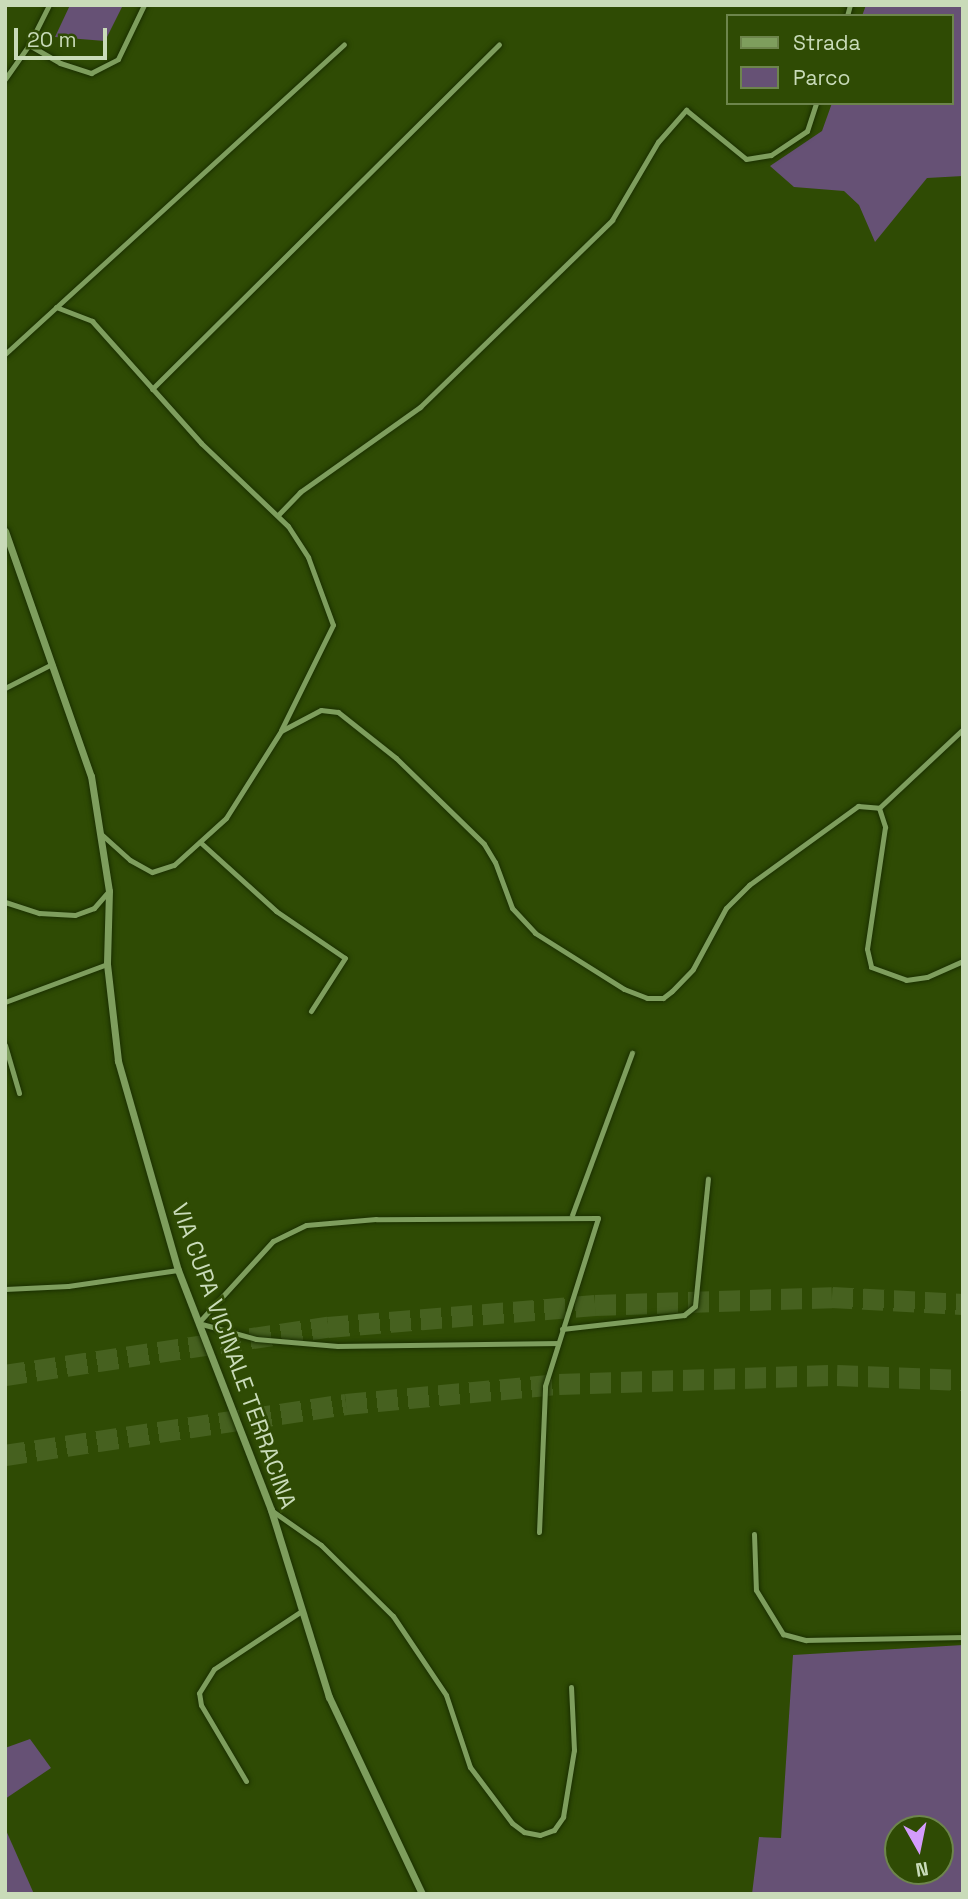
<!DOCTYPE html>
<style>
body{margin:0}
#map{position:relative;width:968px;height:1899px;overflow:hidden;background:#2f4b04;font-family:"Space Grotesk",sans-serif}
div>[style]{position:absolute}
.green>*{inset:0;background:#665175}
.highway-tunnel>*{height:21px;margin-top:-10.5px;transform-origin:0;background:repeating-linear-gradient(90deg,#46611f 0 21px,transparent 0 31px)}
.roads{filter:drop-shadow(0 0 2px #1a2f00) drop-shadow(0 0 2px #1a2f00)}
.lane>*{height:5px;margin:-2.5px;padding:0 2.5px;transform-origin:2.5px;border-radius:2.5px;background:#7e9e5d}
.street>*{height:7px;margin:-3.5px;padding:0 3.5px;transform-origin:3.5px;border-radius:3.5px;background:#7e9e5d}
span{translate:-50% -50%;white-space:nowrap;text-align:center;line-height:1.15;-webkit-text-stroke:5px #2f4b04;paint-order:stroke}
.street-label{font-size:23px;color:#c9dbb9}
.frame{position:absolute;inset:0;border:7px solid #c9dbb9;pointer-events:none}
.legend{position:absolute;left:726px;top:14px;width:228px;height:91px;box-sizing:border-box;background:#2f4b04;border:2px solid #6d854c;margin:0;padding:9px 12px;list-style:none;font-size:21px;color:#c9dbb9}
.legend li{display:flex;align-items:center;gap:14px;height:35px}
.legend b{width:35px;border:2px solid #6d854c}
.north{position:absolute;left:884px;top:1815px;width:70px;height:70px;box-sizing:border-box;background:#2f4b04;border:2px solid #6d854c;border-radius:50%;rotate:171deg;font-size:19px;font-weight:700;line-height:28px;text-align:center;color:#c9dbb9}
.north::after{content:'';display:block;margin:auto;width:24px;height:32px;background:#d49cfc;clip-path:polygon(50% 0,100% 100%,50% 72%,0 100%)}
.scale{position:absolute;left:14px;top:28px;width:93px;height:32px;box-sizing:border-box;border:4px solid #c9dbb9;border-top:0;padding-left:9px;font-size:21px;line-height:24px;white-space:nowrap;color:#c9dbb9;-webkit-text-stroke:5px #2f4b04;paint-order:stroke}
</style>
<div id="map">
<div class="green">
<i style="clip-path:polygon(70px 5px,123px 5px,105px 41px,55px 37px)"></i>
<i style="clip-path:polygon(866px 5px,963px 5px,963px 176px,927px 178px,875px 242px,859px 205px,844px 191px,794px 187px,770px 166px,822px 131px,832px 103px,952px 103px,952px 16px,862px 16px)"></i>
<i style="clip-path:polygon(evenodd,963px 1645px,963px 1894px,752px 1894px,759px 1837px,781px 1838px,793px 1655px,963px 1645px,940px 1829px,940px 1871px,898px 1871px,898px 1829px,940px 1829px)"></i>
<i style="clip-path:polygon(30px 1739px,51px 1768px,5px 1799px,5px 1748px)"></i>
<i style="clip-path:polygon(5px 1828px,34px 1894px,5px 1894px)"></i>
</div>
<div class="highway-tunnel">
<i style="left:5px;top:1375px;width:327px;rotate:-8.5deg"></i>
<i style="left:328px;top:1327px;width:268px;rotate:-4.7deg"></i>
<i style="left:595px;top:1305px;width:237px;rotate:-1.9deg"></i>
<i style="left:832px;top:1297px;width:131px;rotate:3.1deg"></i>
<i style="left:5px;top:1455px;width:345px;rotate:-8.5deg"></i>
<i style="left:346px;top:1404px;width:214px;rotate:-5.4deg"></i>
<i style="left:559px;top:1384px;width:278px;rotate:-1.9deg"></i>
<i style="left:837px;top:1375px;width:126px;rotate:2.3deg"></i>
</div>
<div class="roads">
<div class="lane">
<i style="left:49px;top:5px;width:45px;rotate:116.6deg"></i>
<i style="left:29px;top:45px;width:36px;rotate:30deg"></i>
<i style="left:60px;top:63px;width:33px;rotate:18deg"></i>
<i style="left:91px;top:73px;width:30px;rotate:-27deg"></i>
<i style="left:118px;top:59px;width:60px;rotate:-64.3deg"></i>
<i style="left:847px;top:16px;width:11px;rotate:-75deg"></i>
<i style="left:5px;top:79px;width:42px;rotate:-54.8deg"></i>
<i style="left:56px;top:307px;width:39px;rotate:21deg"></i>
<i style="left:92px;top:321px;width:164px;rotate:48.2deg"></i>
<i style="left:201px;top:443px;width:120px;rotate:43.7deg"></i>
<i style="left:288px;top:526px;width:37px;rotate:57deg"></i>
<i style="left:308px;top:557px;width:72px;rotate:69.8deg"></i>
<i style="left:333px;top:625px;width:117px;rotate:116.3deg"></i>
<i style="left:5px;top:354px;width:459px;rotate:-42.4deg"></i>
<i style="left:152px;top:389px;width:489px;rotate:-44.8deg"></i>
<i style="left:278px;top:515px;width:32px;rotate:-46deg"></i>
<i style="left:300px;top:492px;width:147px;rotate:-35.3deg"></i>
<i style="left:420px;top:407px;width:268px;rotate:-44.2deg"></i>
<i style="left:612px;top:220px;width:91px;rotate:-59.5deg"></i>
<i style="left:658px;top:142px;width:43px;rotate:-48.8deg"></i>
<i style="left:686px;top:110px;width:77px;rotate:39.2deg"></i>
<i style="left:746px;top:159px;width:25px;rotate:-9deg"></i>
<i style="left:771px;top:155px;width:43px;rotate:-33.7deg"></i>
<i style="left:807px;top:131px;width:29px;rotate:-72deg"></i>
<i style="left:5px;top:688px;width:53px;rotate:-27.1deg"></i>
<i style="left:879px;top:808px;width:115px;rotate:-43.2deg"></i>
<i style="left:100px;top:833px;width:40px;rotate:42deg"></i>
<i style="left:130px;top:860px;width:25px;rotate:29deg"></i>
<i style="left:152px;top:872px;width:23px;rotate:-18deg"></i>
<i style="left:174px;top:865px;width:70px;rotate:-42.1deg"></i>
<i style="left:226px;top:818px;width:103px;rotate:-57.7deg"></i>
<i style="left:281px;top:731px;width:45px;rotate:-27.7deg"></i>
<i style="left:321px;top:710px;width:17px;rotate:7deg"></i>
<i style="left:338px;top:712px;width:74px;rotate:38.4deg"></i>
<i style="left:396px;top:758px;width:123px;rotate:44.3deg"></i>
<i style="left:484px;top:844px;width:21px;rotate:59deg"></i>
<i style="left:495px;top:862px;width:49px;rotate:69.7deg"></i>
<i style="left:512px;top:908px;width:34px;rotate:47deg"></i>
<i style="left:535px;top:933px;width:105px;rotate:32.2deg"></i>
<i style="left:624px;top:989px;width:25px;rotate:21deg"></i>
<i style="left:647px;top:998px;width:16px"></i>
<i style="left:663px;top:998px;width:11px;rotate:-38deg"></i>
<i style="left:672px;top:991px;width:30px;rotate:-46deg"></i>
<i style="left:693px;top:969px;width:69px;rotate:-61.6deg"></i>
<i style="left:726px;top:908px;width:33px;rotate:-45deg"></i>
<i style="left:749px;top:885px;width:135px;rotate:-35.9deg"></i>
<i style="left:858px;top:806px;width:21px;rotate:5deg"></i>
<i style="left:879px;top:808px;width:20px;rotate:72deg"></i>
<i style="left:885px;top:827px;width:123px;rotate:98.4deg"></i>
<i style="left:867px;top:949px;width:18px;rotate:77deg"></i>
<i style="left:871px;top:967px;width:37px;rotate:20deg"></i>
<i style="left:906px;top:980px;width:21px;rotate:-8deg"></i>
<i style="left:927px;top:977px;width:39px;rotate:-24deg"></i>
<i style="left:200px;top:842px;width:103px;rotate:42.2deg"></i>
<i style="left:276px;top:911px;width:83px;rotate:34.3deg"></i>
<i style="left:345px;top:958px;width:63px;rotate:122.7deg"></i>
<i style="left:5px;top:902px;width:36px;rotate:18deg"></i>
<i style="left:39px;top:913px;width:36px;rotate:3deg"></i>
<i style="left:75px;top:915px;width:20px;rotate:-20deg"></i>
<i style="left:94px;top:908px;width:23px;rotate:-49deg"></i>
<i style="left:5px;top:1002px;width:109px;rotate:-20.4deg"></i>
<i style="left:5px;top:1045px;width:50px;rotate:73.7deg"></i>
<i style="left:572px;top:1215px;width:173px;rotate:-69.7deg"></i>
<i style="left:5px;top:1289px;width:63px;rotate:-2.7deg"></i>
<i style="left:68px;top:1286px;width:111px;rotate:-8.3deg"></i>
<i style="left:562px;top:1329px;width:123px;rotate:-6.5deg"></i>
<i style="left:684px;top:1315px;width:14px;rotate:-39deg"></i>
<i style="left:695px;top:1306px;width:128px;rotate:-84.2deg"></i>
<i style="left:271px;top:1510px;width:61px;rotate:35deg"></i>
<i style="left:321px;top:1545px;width:101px;rotate:44.6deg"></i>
<i style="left:393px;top:1616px;width:95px;rotate:56.1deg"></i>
<i style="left:446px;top:1695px;width:76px;rotate:71.6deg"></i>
<i style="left:470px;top:1767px;width:70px;rotate:53.1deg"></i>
<i style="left:512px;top:1823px;width:15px;rotate:37deg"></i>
<i style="left:524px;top:1832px;width:16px;rotate:11deg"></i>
<i style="left:540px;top:1835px;width:15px;rotate:-20deg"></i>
<i style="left:554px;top:1830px;width:16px;rotate:-55deg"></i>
<i style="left:563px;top:1817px;width:68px;rotate:-80.7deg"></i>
<i style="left:574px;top:1750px;width:63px;rotate:-92.7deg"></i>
<i style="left:539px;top:1532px;width:146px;rotate:-87.6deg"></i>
<i style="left:545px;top:1386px;width:176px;rotate:-72.5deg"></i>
<i style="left:598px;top:1218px;width:222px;rotate:179.7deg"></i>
<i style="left:376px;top:1219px;width:70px;rotate:175.1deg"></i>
<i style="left:306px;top:1225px;width:37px;rotate:154deg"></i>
<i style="left:273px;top:1241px;width:111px;rotate:132.4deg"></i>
<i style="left:198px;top:1323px;width:60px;rotate:15.4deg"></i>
<i style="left:256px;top:1339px;width:82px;rotate:4.9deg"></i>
<i style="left:338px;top:1346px;width:219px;rotate:-0.8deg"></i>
<i style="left:754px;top:1534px;width:56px;rotate:88deg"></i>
<i style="left:756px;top:1590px;width:52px;rotate:58.5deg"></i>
<i style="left:783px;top:1634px;width:24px;rotate:15deg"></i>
<i style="left:806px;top:1640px;width:157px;rotate:-1.1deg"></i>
<i style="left:246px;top:1781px;width:88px;rotate:-120.6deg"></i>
<i style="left:201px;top:1705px;width:12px;rotate:-99deg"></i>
<i style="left:199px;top:1693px;width:28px;rotate:-58deg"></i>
<i style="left:214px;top:1669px;width:103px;rotate:-33.5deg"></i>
</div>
<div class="street">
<i style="left:5px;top:531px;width:260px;rotate:70.7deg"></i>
<i style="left:91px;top:776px;width:116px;rotate:81.1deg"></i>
<i style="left:109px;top:891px;width:73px;rotate:91.6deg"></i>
<i style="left:107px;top:964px;width:98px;rotate:83.5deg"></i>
<i style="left:118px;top:1061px;width:217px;rotate:74deg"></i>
<i style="left:178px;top:1270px;width:257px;rotate:68.8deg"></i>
<i style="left:271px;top:1510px;width:196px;rotate:72.8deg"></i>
<i style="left:329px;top:1697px;width:218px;rotate:64.7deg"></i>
</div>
</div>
<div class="street-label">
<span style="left:234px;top:1356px;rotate:70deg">VIA CUPA VICINALE TERRACINA</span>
</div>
<div class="frame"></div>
<ul class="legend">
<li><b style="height:9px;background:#7e9e5d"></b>Strada</li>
<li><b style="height:19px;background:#665175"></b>Parco</li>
</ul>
<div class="north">N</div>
<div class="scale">20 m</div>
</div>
